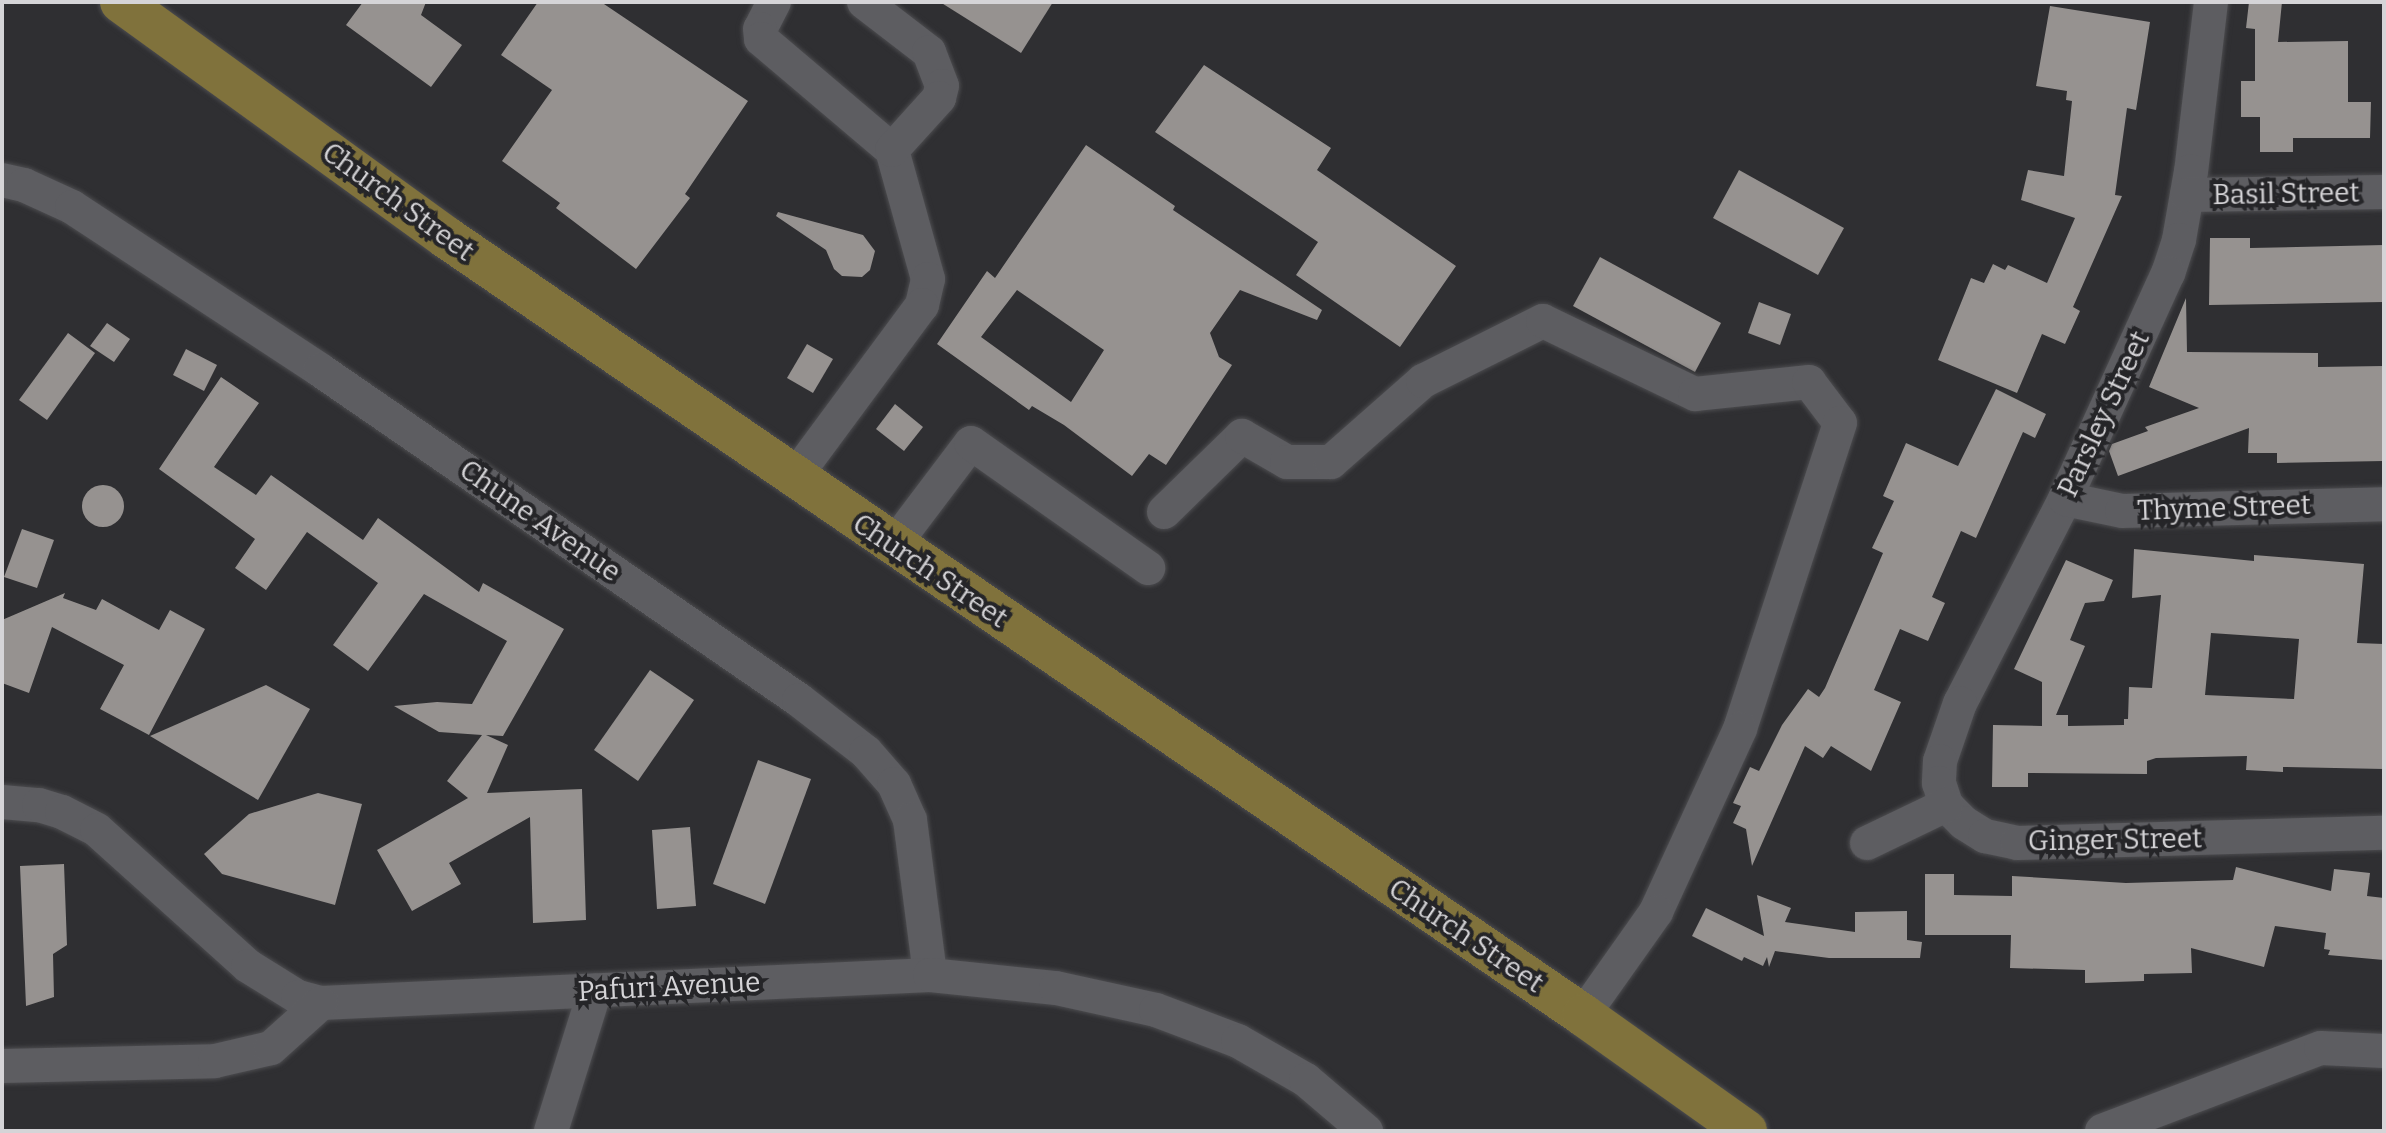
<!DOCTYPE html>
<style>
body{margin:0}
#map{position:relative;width:2386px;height:1133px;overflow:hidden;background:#2f2f32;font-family:Bitter,serif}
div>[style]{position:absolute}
.building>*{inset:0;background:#969290}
.round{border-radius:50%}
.roads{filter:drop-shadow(0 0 2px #4c4c4f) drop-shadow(0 0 2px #4c4c4f)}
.minor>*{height:34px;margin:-17px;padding:0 17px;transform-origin:17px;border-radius:17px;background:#5d5d61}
.major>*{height:42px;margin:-21px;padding:0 21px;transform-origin:21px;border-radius:21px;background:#80723c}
span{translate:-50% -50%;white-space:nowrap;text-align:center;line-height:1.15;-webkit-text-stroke:8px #252528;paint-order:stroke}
.street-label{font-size:28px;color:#d5d4d7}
.frame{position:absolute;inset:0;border:4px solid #d5d4d7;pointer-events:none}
</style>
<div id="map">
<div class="building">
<i style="clip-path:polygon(363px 2px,426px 2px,421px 15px,462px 45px,431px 87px,346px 25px)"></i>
<i style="clip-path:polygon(538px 2px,601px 2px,748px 101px,685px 194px,690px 198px,636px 269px,556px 208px,560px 203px,502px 161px,552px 90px,501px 55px)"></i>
<i style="clip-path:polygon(940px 2px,1053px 2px,1021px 53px)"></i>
<i style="clip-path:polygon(2249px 2px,2282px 2px,2278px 42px,2348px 41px,2348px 102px,2371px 102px,2370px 138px,2293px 138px,2293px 152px,2260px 152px,2260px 117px,2241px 117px,2241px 81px,2255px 81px,2255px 29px,2246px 28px)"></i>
<i style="clip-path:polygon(2050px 6px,2150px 22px,2136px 110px,2127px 108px,2115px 195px,2122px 196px,2073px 307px,2080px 311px,2065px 344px,2042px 334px,2017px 393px,1938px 360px,1971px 278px,1984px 283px,1993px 264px,2005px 270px,2008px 265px,2047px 283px,2075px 218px,2021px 200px,2028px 170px,2064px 176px,2072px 101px,2066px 100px,2067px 91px,2036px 86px)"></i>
<i style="clip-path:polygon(1204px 65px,1331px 148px,1317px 170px,1456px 266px,1400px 347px,1296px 275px,1318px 242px,1155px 132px)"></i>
<i style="clip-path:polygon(evenodd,1086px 145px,1175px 206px,1173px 210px,1322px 310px,1317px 320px,1240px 290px,1210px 333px,1219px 357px,1232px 365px,1166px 465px,1149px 454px,1132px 476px,1064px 425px,1032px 406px,1029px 410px,937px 344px,987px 271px,995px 278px,1086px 145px,1017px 290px,1104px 350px,1071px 402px,981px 337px,1017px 290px)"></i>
<i style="clip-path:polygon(1739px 170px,1844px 228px,1818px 275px,1713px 218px)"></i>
<i style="clip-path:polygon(778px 212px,863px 235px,875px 251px,870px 270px,862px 277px,842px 276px,834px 269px,826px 250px,776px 216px)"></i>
<i style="clip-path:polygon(2210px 238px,2250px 238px,2250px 248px,2384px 245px,2384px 302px,2209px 305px)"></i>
<i style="clip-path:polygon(1600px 257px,1721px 323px,1695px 372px,1573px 306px)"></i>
<i style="clip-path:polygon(2186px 298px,2187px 352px,2318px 353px,2318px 367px,2384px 366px,2384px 461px,2277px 463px,2277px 453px,2248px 453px,2249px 428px,2118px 476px,2109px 451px,2112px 444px,2148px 431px,2145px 427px,2199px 408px,2149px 387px)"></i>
<i style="clip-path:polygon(1759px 302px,1791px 314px,1780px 345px,1748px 333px)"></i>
<i style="clip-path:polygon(107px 323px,130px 339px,114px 362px,90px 346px)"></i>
<i style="clip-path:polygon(68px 333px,95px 353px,47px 420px,19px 400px)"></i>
<i style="clip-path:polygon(807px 344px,833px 359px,813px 393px,787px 378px)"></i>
<i style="clip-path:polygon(186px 349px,217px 365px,204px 391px,173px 375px)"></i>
<i style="clip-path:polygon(221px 377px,259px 403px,214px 467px,256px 495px,271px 475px,363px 540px,378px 518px,479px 592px,483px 583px,564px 629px,503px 736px,486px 735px,508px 745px,487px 793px,582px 789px,586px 920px,533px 923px,530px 817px,449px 863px,461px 884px,412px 911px,377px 850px,468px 798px,447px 781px,482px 735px,439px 732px,394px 706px,437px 702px,472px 704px,507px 641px,424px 594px,368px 671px,333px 645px,378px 583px,307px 532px,266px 590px,235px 568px,255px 539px,159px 469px)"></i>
<i style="clip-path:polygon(1996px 389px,2046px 414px,2035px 438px,2023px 432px,1976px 538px,1961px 531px,1932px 597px,1945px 603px,1928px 641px,1900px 629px,1874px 690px,1901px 702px,1871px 771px,1831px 746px,1823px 758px,1805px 746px,1752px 866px,1746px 829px,1733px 823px,1741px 806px,1733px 803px,1750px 767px,1759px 771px,1782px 725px,1808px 689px,1819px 697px,1825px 688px,1883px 553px,1872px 548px,1894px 501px,1883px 496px,1906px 443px,1958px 466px)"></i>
<i style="clip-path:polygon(895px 404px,923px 427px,904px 451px,876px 429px)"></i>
<i class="round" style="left:82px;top:485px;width:42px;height:42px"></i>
<i style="clip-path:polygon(22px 529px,54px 540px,37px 588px,4px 577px)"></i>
<i style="clip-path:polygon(evenodd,2134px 549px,2254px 561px,2254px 555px,2364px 564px,2357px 643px,2384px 644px,2384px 769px,2283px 767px,2283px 772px,2246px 770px,2247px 756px,2156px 758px,2147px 761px,2147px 774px,2028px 773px,2028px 787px,1992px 787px,1993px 725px,2042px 726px,2042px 682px,2014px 669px,2066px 560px,2113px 580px,2104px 601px,2085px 603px,2070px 640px,2085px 646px,2056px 715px,2068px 715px,2068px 726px,2124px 725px,2124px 719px,2128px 719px,2129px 687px,2152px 688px,2161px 595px,2132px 598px,2134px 549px,2211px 633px,2299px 639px,2294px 699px,2205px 695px,2211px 633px)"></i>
<i style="clip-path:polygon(65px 593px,63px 598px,96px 610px,102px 599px,159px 630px,170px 610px,205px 629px,149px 735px,100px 709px,124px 665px,52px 627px,29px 693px,2px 683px,2px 620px)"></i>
<i style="clip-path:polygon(650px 670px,694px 700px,638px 781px,594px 750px)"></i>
<i style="clip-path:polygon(266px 685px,310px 709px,258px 800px,150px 736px)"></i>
<i style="clip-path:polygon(758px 760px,811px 779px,765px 904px,713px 884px)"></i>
<i style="clip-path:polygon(318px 793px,362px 804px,335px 905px,222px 874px,204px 854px,249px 814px)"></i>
<i style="clip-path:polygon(690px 827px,696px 906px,657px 909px,652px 830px)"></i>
<i style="clip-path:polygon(64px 864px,67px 945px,53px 954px,54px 997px,26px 1006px,20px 866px)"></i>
<i style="clip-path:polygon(2236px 867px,2331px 891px,2334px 869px,2370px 873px,2367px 896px,2384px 898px,2384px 960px,2328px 955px,2330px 950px,2324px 949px,2326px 933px,2275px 926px,2264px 967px,2191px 948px,2192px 973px,2144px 974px,2144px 981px,2085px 983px,2085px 970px,2010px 968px,2011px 935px,1925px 935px,1925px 874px,1954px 874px,1954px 895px,2012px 896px,2012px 876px,2126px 883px,2233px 880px)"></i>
<i style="clip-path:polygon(1757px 895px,1791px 908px,1785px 922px,1855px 932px,1855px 912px,1907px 911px,1907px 940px,1922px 942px,1920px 958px,1829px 958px,1775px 951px,1769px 967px,1767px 957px,1763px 966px,1744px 957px,1742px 961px,1692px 936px,1706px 908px,1764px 936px)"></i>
</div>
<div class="roads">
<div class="minor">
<i style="left:774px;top:2px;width:30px;rotate:117deg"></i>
<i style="left:760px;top:29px;width:10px;rotate:84deg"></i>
<i style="left:761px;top:39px;width:172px;rotate:40.3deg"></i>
<i style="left:892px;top:150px;width:134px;rotate:74.4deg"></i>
<i style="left:928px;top:279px;width:27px;rotate:103deg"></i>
<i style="left:922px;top:305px;width:215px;rotate:126.5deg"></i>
<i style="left:864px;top:2px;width:82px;rotate:37.6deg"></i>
<i style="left:929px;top:52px;width:36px;rotate:69deg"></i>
<i style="left:942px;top:86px;width:12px;rotate:104deg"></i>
<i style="left:939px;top:98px;width:70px;rotate:132.1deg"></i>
<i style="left:2211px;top:2px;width:170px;rotate:96.7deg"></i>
<i style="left:2191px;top:171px;width:70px;rotate:99.9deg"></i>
<i style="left:2179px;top:240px;width:35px;rotate:108deg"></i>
<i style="left:2168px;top:273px;width:248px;rotate:114.5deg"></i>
<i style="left:2065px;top:499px;width:229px;rotate:117.2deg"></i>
<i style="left:1960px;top:703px;width:61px;rotate:109deg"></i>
<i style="left:1940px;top:761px;width:22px;rotate:93deg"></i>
<i style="left:1939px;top:783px;width:23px;rotate:72deg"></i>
<i style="left:1946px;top:805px;width:25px;rotate:45deg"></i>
<i style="left:1964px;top:823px;width:25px;rotate:32deg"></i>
<i style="left:1985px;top:836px;width:33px;rotate:12deg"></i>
<i style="left:2017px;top:843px;width:367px;rotate:-1.6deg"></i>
<i style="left:2px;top:180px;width:23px;rotate:13deg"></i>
<i style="left:24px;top:185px;width:53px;rotate:24.6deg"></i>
<i style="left:72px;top:207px;width:297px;rotate:33.3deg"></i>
<i style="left:320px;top:370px;width:582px;rotate:34.56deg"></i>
<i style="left:799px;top:700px;width:85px;rotate:37.8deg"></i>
<i style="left:866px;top:752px;width:43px;rotate:48.8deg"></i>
<i style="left:894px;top:784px;width:39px;rotate:66deg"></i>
<i style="left:910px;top:820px;width:156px;rotate:82.6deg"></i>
<i style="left:2187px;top:195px;width:197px;rotate:-0.9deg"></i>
<i style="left:2065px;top:499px;width:58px;rotate:11.9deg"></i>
<i style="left:2122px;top:511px;width:262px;rotate:-1.5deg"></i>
<i style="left:1164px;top:512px;width:109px;rotate:-44.3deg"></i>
<i style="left:1242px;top:436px;width:52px;rotate:30deg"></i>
<i style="left:1287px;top:462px;width:44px"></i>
<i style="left:1331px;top:462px;width:123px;rotate:-41.4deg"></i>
<i style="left:1423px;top:381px;width:134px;rotate:-26.6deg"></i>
<i style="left:1543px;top:321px;width:169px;rotate:25.7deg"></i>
<i style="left:1695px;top:394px;width:115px;rotate:-6deg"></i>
<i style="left:1809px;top:382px;width:51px;rotate:52.9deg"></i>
<i style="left:1840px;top:423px;width:322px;rotate:108.1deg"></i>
<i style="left:1740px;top:729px;width:201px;rotate:114.7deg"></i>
<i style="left:1656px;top:912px;width:126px;rotate:125.3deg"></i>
<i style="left:893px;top:546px;width:129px;rotate:-52.9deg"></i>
<i style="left:971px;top:443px;width:217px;rotate:35.2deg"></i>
<i style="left:2px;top:802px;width:37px;rotate:5deg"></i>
<i style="left:39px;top:805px;width:24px;rotate:17deg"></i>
<i style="left:62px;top:812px;width:39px;rotate:27deg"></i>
<i style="left:97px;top:830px;width:203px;rotate:42deg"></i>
<i style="left:248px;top:966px;width:59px;rotate:31.8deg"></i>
<i style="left:298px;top:997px;width:24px;rotate:15deg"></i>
<i style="left:321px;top:1003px;width:610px;rotate:-2.63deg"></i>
<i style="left:930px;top:975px;width:127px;rotate:5.9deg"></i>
<i style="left:1056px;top:988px;width:102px;rotate:12.4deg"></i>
<i style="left:1156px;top:1010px;width:88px;rotate:20.7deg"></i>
<i style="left:1238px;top:1041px;width:78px;rotate:29.8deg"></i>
<i style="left:1306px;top:1080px;width:79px;rotate:40.4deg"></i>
<i style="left:1867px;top:843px;width:88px;rotate:-25.7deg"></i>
<i style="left:2px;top:1066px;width:213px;rotate:-1.3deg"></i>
<i style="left:215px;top:1061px;width:57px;rotate:-13.1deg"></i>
<i style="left:271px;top:1048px;width:67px;rotate:-42deg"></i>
<i style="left:551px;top:1131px;width:147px;rotate:-72.6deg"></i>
<i style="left:2102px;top:1131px;width:234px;rotate:-20.8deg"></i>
<i style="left:2321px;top:1048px;width:63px;rotate:2.7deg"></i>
</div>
<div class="major">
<i style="left:121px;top:2px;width:402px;rotate:35.9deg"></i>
<i style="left:447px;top:238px;width:1376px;rotate:34.37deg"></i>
<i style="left:1583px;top:1015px;width:200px;rotate:35.4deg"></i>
</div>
</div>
<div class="street-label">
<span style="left:2286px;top:194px;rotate:-1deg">Basil Street</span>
<span style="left:398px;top:202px;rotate:36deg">Church Street</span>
<span style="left:2104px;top:414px;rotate:-65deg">Parsley Street</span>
<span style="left:2224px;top:508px;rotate:-2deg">Thyme Street</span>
<span style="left:540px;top:521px;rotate:35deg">Chune Avenue</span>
<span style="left:930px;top:571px;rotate:34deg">Church Street</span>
<span style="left:2115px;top:840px;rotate:-1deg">Ginger Street</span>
<span style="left:1466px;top:936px;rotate:34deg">Church Street</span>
<span style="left:669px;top:987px;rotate:-3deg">Pafuri Avenue</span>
</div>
<div class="frame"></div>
</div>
